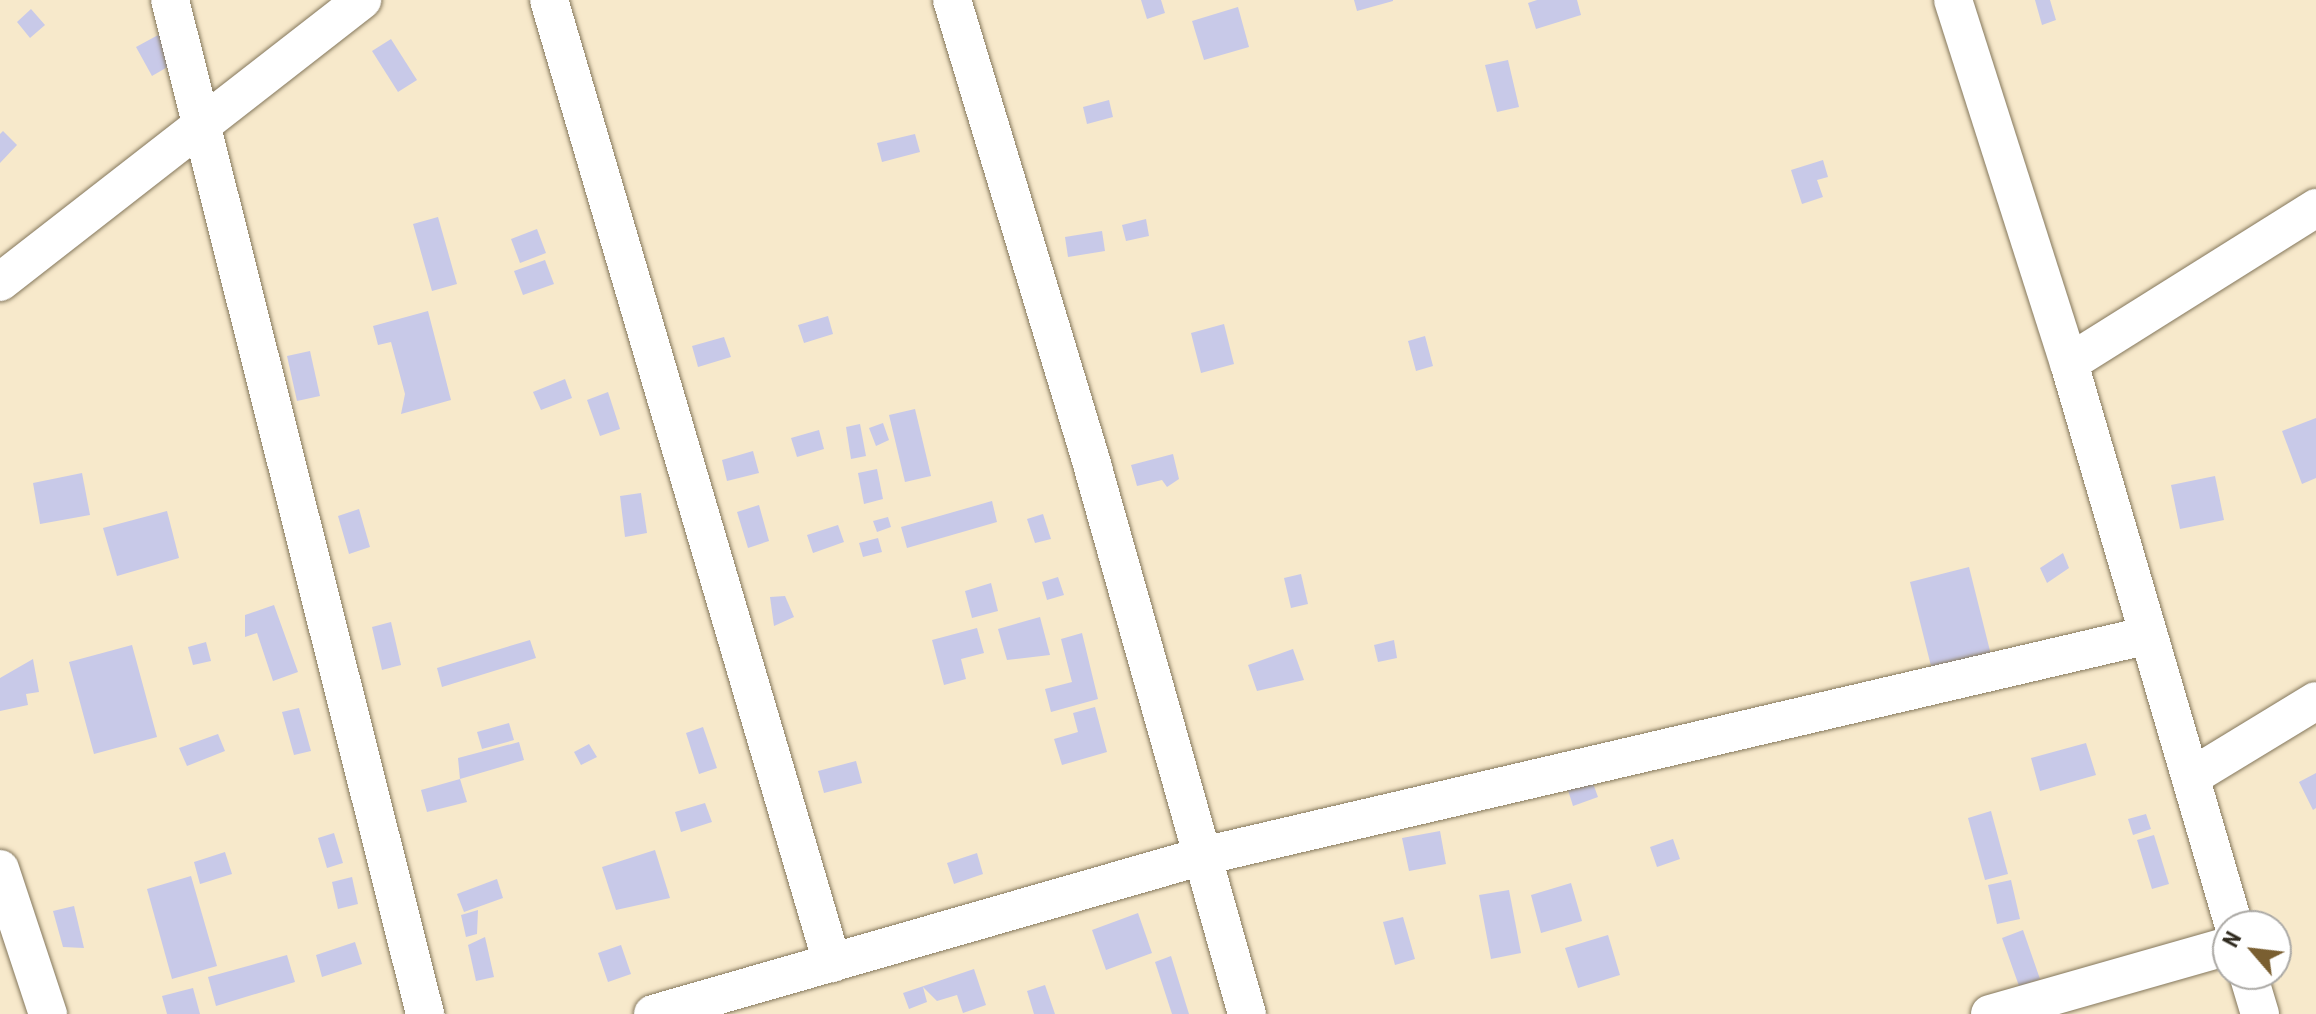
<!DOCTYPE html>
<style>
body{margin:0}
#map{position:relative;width:2316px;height:1014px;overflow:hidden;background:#f7e9cb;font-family:"Roboto Condensed",sans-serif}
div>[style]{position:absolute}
.building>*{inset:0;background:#c8c9e8}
.roads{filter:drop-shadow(0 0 2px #84775c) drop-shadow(0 0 2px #84775c)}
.street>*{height:38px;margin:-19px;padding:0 19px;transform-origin:19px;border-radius:19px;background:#fff}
span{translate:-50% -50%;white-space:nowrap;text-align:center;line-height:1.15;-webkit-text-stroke:8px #fff;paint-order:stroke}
.north{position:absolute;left:2212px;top:910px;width:80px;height:80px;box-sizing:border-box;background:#fff;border:2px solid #acaaa6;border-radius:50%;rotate:298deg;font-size:22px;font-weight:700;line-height:32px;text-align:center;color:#302b20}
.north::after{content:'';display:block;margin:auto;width:28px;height:36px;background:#7a5f31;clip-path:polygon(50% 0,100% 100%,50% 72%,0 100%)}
</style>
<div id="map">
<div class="building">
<i style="clip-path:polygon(1141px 0,1161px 0,1165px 13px,1147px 19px)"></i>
<i style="clip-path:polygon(1354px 0,1393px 0,1393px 1px,1357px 11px)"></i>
<i style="clip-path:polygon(1537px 0,1577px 0,1581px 15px,1536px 29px,1528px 3px)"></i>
<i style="clip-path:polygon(2035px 0,2050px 0,2056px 20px,2042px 25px)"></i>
<i style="clip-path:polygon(1238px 7px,1249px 47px,1204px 60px,1192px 21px)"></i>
<i style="clip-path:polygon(31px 9px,45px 25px,30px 38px,17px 22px)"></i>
<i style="clip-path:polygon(160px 34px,176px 62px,152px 76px,136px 47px)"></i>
<i style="clip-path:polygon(391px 39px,417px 80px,398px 92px,372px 51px)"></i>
<i style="clip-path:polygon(1508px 60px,1519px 107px,1497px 112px,1485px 65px)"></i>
<i style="clip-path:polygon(1109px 100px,1113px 117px,1087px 124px,1083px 107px)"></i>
<i style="clip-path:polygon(3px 131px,17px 145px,0 163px,0 134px)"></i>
<i style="clip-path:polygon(915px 134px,920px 152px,882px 162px,877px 143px)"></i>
<i style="clip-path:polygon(1823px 160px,1828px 177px,1817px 180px,1823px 197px,1802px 204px,1791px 170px)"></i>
<i style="clip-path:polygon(438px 217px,457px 284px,432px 291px,413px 224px)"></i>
<i style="clip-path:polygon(1146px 219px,1149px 236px,1126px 241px,1122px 225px)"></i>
<i style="clip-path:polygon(537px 229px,546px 253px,520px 263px,511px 239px)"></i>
<i style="clip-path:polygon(1102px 231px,1105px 251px,1068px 257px,1065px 237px)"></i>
<i style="clip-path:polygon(545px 260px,554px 284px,523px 295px,514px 271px)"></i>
<i style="clip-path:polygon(428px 311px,451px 400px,401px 414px,405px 394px,391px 342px,378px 345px,373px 326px)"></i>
<i style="clip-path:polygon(828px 316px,833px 334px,804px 343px,798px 325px)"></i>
<i style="clip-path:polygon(1224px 324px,1234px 364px,1201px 373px,1191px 333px)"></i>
<i style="clip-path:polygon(1425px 336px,1433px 366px,1416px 371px,1408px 341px)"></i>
<i style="clip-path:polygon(724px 337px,731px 357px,698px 367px,692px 346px)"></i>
<i style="clip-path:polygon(310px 351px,320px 396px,297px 401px,287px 356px)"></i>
<i style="clip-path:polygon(565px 379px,572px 398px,541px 410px,533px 392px)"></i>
<i style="clip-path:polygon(608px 392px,620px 429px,600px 436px,587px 400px)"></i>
<i style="clip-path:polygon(915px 409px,931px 476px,905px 482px,889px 415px)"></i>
<i style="clip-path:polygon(2316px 418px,2316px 478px,2302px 484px,2282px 431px)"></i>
<i style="clip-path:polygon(883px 423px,889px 440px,876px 446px,869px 428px)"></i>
<i style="clip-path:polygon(860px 424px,866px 456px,851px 459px,846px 427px)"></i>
<i style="clip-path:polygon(819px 430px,824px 449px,797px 457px,791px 438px)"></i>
<i style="clip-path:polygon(753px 451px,759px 473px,727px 481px,722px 460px)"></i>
<i style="clip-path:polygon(1173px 454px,1179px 479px,1167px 487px,1162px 480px,1137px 486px,1131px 465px)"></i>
<i style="clip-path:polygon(877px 469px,883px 499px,864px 504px,858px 473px)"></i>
<i style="clip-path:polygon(82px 473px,90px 515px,40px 524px,33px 483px)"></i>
<i style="clip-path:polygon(2215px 476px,2224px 520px,2180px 529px,2171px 485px)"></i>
<i style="clip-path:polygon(641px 493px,647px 533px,625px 537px,620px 496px)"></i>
<i style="clip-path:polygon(992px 501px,997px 522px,907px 548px,901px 527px)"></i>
<i style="clip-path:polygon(759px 505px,769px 541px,748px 548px,737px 512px)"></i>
<i style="clip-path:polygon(359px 509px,370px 547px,349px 554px,338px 516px)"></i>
<i style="clip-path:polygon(167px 511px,179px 558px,117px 576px,103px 528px)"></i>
<i style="clip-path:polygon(1043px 514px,1051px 539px,1035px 543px,1027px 519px)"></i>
<i style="clip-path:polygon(888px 517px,891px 527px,877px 532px,873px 521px)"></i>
<i style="clip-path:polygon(838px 525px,844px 542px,813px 553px,807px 535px)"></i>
<i style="clip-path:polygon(878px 538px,882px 552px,863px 557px,859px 543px)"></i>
<i style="clip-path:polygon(2063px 553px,2069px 568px,2047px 583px,2040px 568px)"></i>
<i style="clip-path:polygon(1969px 567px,1992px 659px,1933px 674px,1910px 582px)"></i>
<i style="clip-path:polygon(1301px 574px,1308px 604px,1291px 608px,1284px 578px)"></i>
<i style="clip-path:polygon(1058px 577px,1064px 595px,1047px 600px,1042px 582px)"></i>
<i style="clip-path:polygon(991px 583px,998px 611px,972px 618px,965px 591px)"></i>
<i style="clip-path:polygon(785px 596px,794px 617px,774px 626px,770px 597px)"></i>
<i style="clip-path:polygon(274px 605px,298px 672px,273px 681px,257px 633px,245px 637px,245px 615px)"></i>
<i style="clip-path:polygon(1040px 617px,1050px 655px,1007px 660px,998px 629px)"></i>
<i style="clip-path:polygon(391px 622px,401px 665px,382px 670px,372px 627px)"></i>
<i style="clip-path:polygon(977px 628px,984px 653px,961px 659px,966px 679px,944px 685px,932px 640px)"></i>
<i style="clip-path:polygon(1082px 633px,1098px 699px,1051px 712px,1045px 689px,1072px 682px,1061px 639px)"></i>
<i style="clip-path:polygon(530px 640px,536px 658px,442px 687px,437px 668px)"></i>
<i style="clip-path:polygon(1394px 640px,1397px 658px,1378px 662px,1374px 645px)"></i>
<i style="clip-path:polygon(206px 642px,211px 661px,193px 665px,188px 647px)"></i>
<i style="clip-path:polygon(132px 645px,157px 737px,94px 754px,69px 662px)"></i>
<i style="clip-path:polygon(1293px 649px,1304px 680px,1257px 691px,1248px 665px)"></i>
<i style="clip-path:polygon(33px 659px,39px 692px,26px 694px,28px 705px,0 711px,0 678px)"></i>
<i style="clip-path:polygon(1095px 707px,1107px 752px,1062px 765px,1054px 739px,1078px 732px,1073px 713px)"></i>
<i style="clip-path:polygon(299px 708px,311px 751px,294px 755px,282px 712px)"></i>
<i style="clip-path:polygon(509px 723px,514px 740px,482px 749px,477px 732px)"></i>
<i style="clip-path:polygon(703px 727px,717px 768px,699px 774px,686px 733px)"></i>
<i style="clip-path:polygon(218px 734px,225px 751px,187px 766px,179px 748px)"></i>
<i style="clip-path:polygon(519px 742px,524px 760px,460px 779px,467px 802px,427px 812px,421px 790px,460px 779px,458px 758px)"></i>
<i style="clip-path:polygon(2086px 743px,2096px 775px,2040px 791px,2031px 758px)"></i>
<i style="clip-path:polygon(589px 744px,597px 757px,581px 765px,574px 752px)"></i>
<i style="clip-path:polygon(856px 761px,862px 783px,824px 793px,818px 771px)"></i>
<i style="clip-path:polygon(2316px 773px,2316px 808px,2313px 810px,2299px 782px)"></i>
<i style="clip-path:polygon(1591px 778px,1598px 797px,1573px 806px,1567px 787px)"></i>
<i style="clip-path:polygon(705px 803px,712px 822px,681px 832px,675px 812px)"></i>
<i style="clip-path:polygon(1991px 811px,2008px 874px,1985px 880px,1968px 818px)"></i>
<i style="clip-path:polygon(2146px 814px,2151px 829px,2133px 835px,2128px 819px)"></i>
<i style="clip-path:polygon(1440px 831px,1446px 864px,1409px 871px,1402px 838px)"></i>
<i style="clip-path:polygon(334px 833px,343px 863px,327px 868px,318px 838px)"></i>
<i style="clip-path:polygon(2154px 835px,2169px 884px,2152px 889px,2137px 840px)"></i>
<i style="clip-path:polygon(1673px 839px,1680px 859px,1657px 867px,1650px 847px)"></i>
<i style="clip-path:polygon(655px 850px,670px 898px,616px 910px,602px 867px)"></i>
<i style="clip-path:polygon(225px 852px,232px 874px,200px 884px,194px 862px)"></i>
<i style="clip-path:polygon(977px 853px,983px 874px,954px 884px,947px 863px)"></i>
<i style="clip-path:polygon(191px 876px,217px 966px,172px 979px,147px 889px)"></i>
<i style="clip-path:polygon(352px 877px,358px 904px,338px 909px,332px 882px)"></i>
<i style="clip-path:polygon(497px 879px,503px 898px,464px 912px,457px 894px)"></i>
<i style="clip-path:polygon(2011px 880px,2020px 919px,1997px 924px,1988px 885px)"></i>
<i style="clip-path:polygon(1571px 883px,1582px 921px,1541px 933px,1531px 895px)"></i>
<i style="clip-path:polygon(1509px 890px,1521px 953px,1491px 959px,1479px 895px)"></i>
<i style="clip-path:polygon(74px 906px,84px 948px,63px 947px,53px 911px)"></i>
<i style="clip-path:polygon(478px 910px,477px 934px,466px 937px,461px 915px)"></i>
<i style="clip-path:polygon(1138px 913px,1152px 953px,1106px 970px,1092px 930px)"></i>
<i style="clip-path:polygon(1403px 917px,1415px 959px,1395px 965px,1383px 922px)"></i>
<i style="clip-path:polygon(2023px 930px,2040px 979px,2019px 986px,2002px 938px)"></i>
<i style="clip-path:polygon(1608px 935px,1620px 975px,1578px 988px,1565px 948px)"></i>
<i style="clip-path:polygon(485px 937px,494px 977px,476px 981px,468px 945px)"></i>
<i style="clip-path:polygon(355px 942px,362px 964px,322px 977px,316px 955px)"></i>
<i style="clip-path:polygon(621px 945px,631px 974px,608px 982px,598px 953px)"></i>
<i style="clip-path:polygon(287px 955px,295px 982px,216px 1006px,208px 977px)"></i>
<i style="clip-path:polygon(1171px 956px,1189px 1014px,1172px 1014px,1155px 962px)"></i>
<i style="clip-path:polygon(974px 969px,986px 1005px,963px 1013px,957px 995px,937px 1001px,923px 987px,927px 1002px,909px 1009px,903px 993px)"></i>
<i style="clip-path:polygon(1045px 985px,1055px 1014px,1034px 1014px,1027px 991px)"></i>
<i style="clip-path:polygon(193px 988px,200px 1014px,167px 1014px,162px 996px)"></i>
</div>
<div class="roads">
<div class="street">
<i style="left:170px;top:0;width:1046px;rotate:75.88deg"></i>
<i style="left:549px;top:0;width:1004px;rotate:73.62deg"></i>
<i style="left:952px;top:0;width:489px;rotate:73.2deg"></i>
<i style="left:1093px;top:468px;width:567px;rotate:74.25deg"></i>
<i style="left:1953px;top:0;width:381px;rotate:72.3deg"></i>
<i style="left:2069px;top:363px;width:587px;rotate:73.67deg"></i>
<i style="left:0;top:282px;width:459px;rotate:-37.9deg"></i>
<i style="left:2069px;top:363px;width:292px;rotate:-32.1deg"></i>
<i style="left:2191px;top:777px;width:146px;rotate:-31.3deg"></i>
<i style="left:0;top:869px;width:153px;rotate:71.7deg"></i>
<i style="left:2248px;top:974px;width:42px;rotate:73.3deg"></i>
<i style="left:653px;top:1014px;width:572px;rotate:-16.03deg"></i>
<i style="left:1203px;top:856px;width:971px;rotate:-13.15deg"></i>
<i style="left:1990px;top:1014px;width:248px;rotate:-15.9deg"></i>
</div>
</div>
<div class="north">N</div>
</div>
